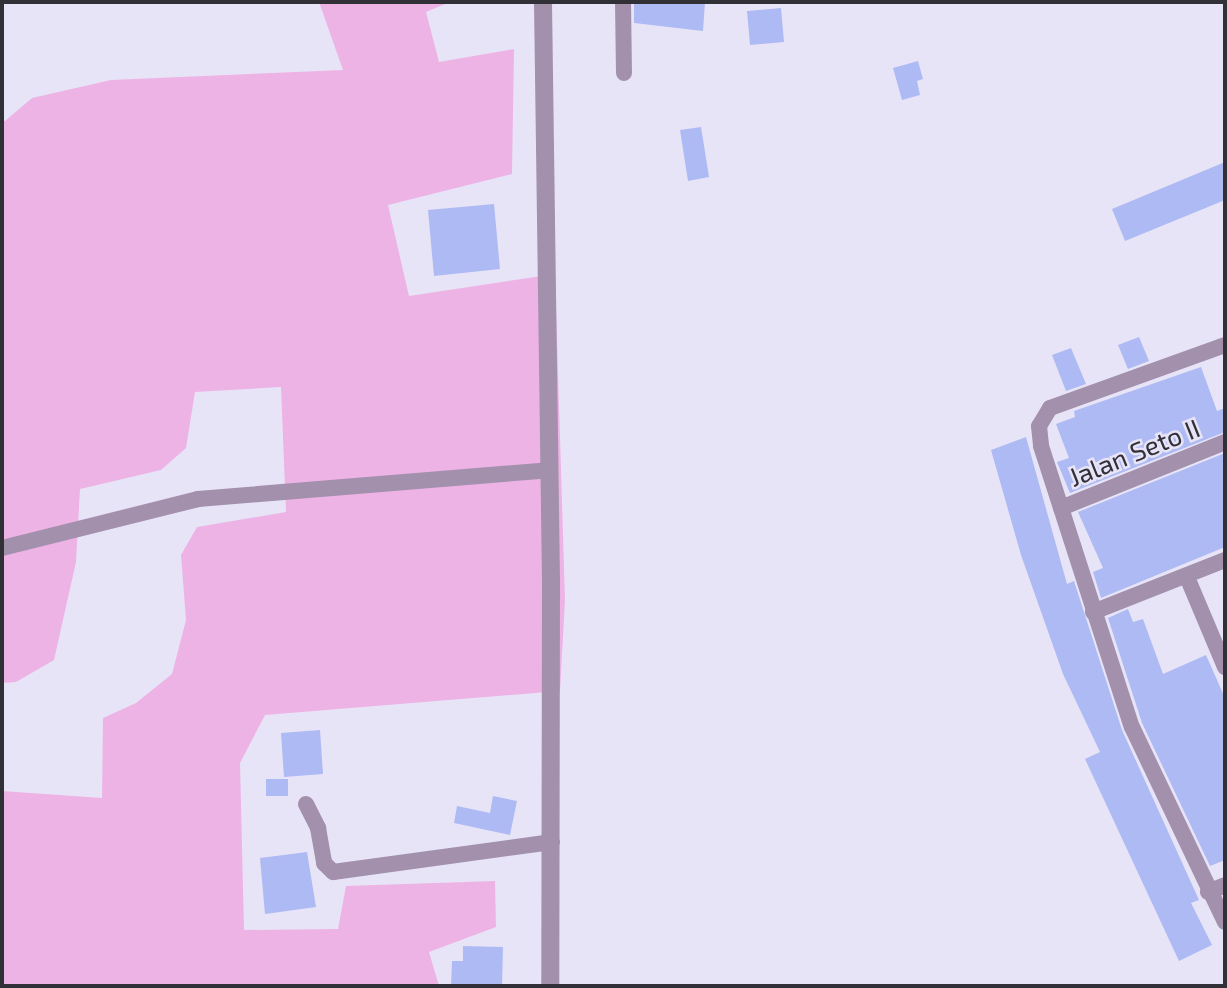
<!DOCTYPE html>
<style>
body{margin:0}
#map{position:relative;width:1227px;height:988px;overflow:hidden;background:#e8e4f7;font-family:"Exo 2",sans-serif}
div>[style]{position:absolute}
.green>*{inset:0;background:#edb3e5}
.building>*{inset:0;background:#aebaf3}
.minor>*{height:16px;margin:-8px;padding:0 8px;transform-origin:8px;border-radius:8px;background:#a290ad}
.tertiary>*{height:18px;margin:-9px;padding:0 9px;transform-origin:9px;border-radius:9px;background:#a290ad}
span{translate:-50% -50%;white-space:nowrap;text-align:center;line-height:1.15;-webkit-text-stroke:5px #e8e4f7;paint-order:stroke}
.street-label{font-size:26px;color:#313037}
.frame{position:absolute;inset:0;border:4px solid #313037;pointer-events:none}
</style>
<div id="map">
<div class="green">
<i style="clip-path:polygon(319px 2px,450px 2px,426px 12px,439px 62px,514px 49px,512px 174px,388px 205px,409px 296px,555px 274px,565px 600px,560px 691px,265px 715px,240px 763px,244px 930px,338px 929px,346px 886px,495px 881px,496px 927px,429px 952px,439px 986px,2px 986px,2px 791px,102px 798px,103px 718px,136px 703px,172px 674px,186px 620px,181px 555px,197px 527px,286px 512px,281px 387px,195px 392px,186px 448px,161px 470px,80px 489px,76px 562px,54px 660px,16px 682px,2px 683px,2px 119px,5px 121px,32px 98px,111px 80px,343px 70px)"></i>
</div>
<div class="building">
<i style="clip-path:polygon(634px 2px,705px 2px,703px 31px,634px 23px)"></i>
<i style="clip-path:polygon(781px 8px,784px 42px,750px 45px,747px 11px)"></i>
<i style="clip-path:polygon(918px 61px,923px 79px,917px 81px,920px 95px,902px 100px,893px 68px)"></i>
<i style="clip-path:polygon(701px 127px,709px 177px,688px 181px,680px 130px)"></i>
<i style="clip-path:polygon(1225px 162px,1225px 200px,1125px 241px,1112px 209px)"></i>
<i style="clip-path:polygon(494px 204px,500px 269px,434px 276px,428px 210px)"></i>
<i style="clip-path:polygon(1139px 337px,1149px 361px,1128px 369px,1118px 345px)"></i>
<i style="clip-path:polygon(1071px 348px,1086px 384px,1066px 391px,1052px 355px)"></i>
<i style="clip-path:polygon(1201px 367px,1217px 411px,1225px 408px,1225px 432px,1070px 493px,1057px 462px,1069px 458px,1056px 424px,1075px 417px,1074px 411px)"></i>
<i style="clip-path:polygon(1026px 437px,1067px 584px,1074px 581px,1122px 730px,1199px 900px,1191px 903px,1212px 945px,1179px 961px,1085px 759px,1100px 752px,1063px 674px,1021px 555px,991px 450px)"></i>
<i style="clip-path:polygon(1225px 453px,1225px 547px,1101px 598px,1093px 572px,1103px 568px,1078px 512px)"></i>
<i style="clip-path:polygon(1128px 609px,1133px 622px,1143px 619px,1163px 674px,1206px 655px,1225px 698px,1225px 860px,1210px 866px,1142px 723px,1108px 618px)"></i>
<i style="clip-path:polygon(320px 730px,323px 774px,284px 777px,281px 733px)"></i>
<i style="clip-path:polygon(266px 779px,288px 779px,288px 796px,266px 796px)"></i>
<i style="clip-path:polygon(493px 796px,517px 801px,510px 835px,454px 823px,457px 806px,490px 813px)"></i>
<i style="clip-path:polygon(307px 852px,316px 907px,265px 914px,260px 858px)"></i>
<i style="clip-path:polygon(463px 946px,503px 947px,502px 986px,451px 986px,452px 961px,463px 961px)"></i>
</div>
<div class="minor">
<i style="left:623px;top:2px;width:71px;rotate:89.2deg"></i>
<i style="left:1225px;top:345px;width:186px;rotate:160.2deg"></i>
<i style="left:1050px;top:408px;width:21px;rotate:121deg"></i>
<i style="left:1039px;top:426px;width:20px;rotate:84deg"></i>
<i style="left:1041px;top:446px;width:295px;rotate:72.1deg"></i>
<i style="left:1132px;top:727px;width:216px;rotate:64.5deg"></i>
<i style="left:1061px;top:508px;width:177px;rotate:-21.9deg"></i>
<i style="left:2px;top:548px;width:202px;rotate:-14deg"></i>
<i style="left:198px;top:499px;width:352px;rotate:-4.7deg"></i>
<i style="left:1187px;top:577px;width:98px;rotate:67.1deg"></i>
<i style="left:1093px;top:612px;width:142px;rotate:-21.5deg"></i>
<i style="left:306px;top:804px;width:27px;rotate:63deg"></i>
<i style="left:318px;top:828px;width:36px;rotate:80deg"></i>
<i style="left:324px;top:863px;width:13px;rotate:45deg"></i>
<i style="left:333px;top:872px;width:221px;rotate:-7.8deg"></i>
<i style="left:1208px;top:892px;width:18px;rotate:-22deg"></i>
</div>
<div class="tertiary">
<i style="left:543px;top:2px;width:577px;rotate:89.21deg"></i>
<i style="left:551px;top:579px;width:407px;rotate:90.1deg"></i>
</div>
<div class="street-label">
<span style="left:1134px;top:452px;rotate:-22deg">Jalan Seto II</span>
</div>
<div class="frame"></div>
</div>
